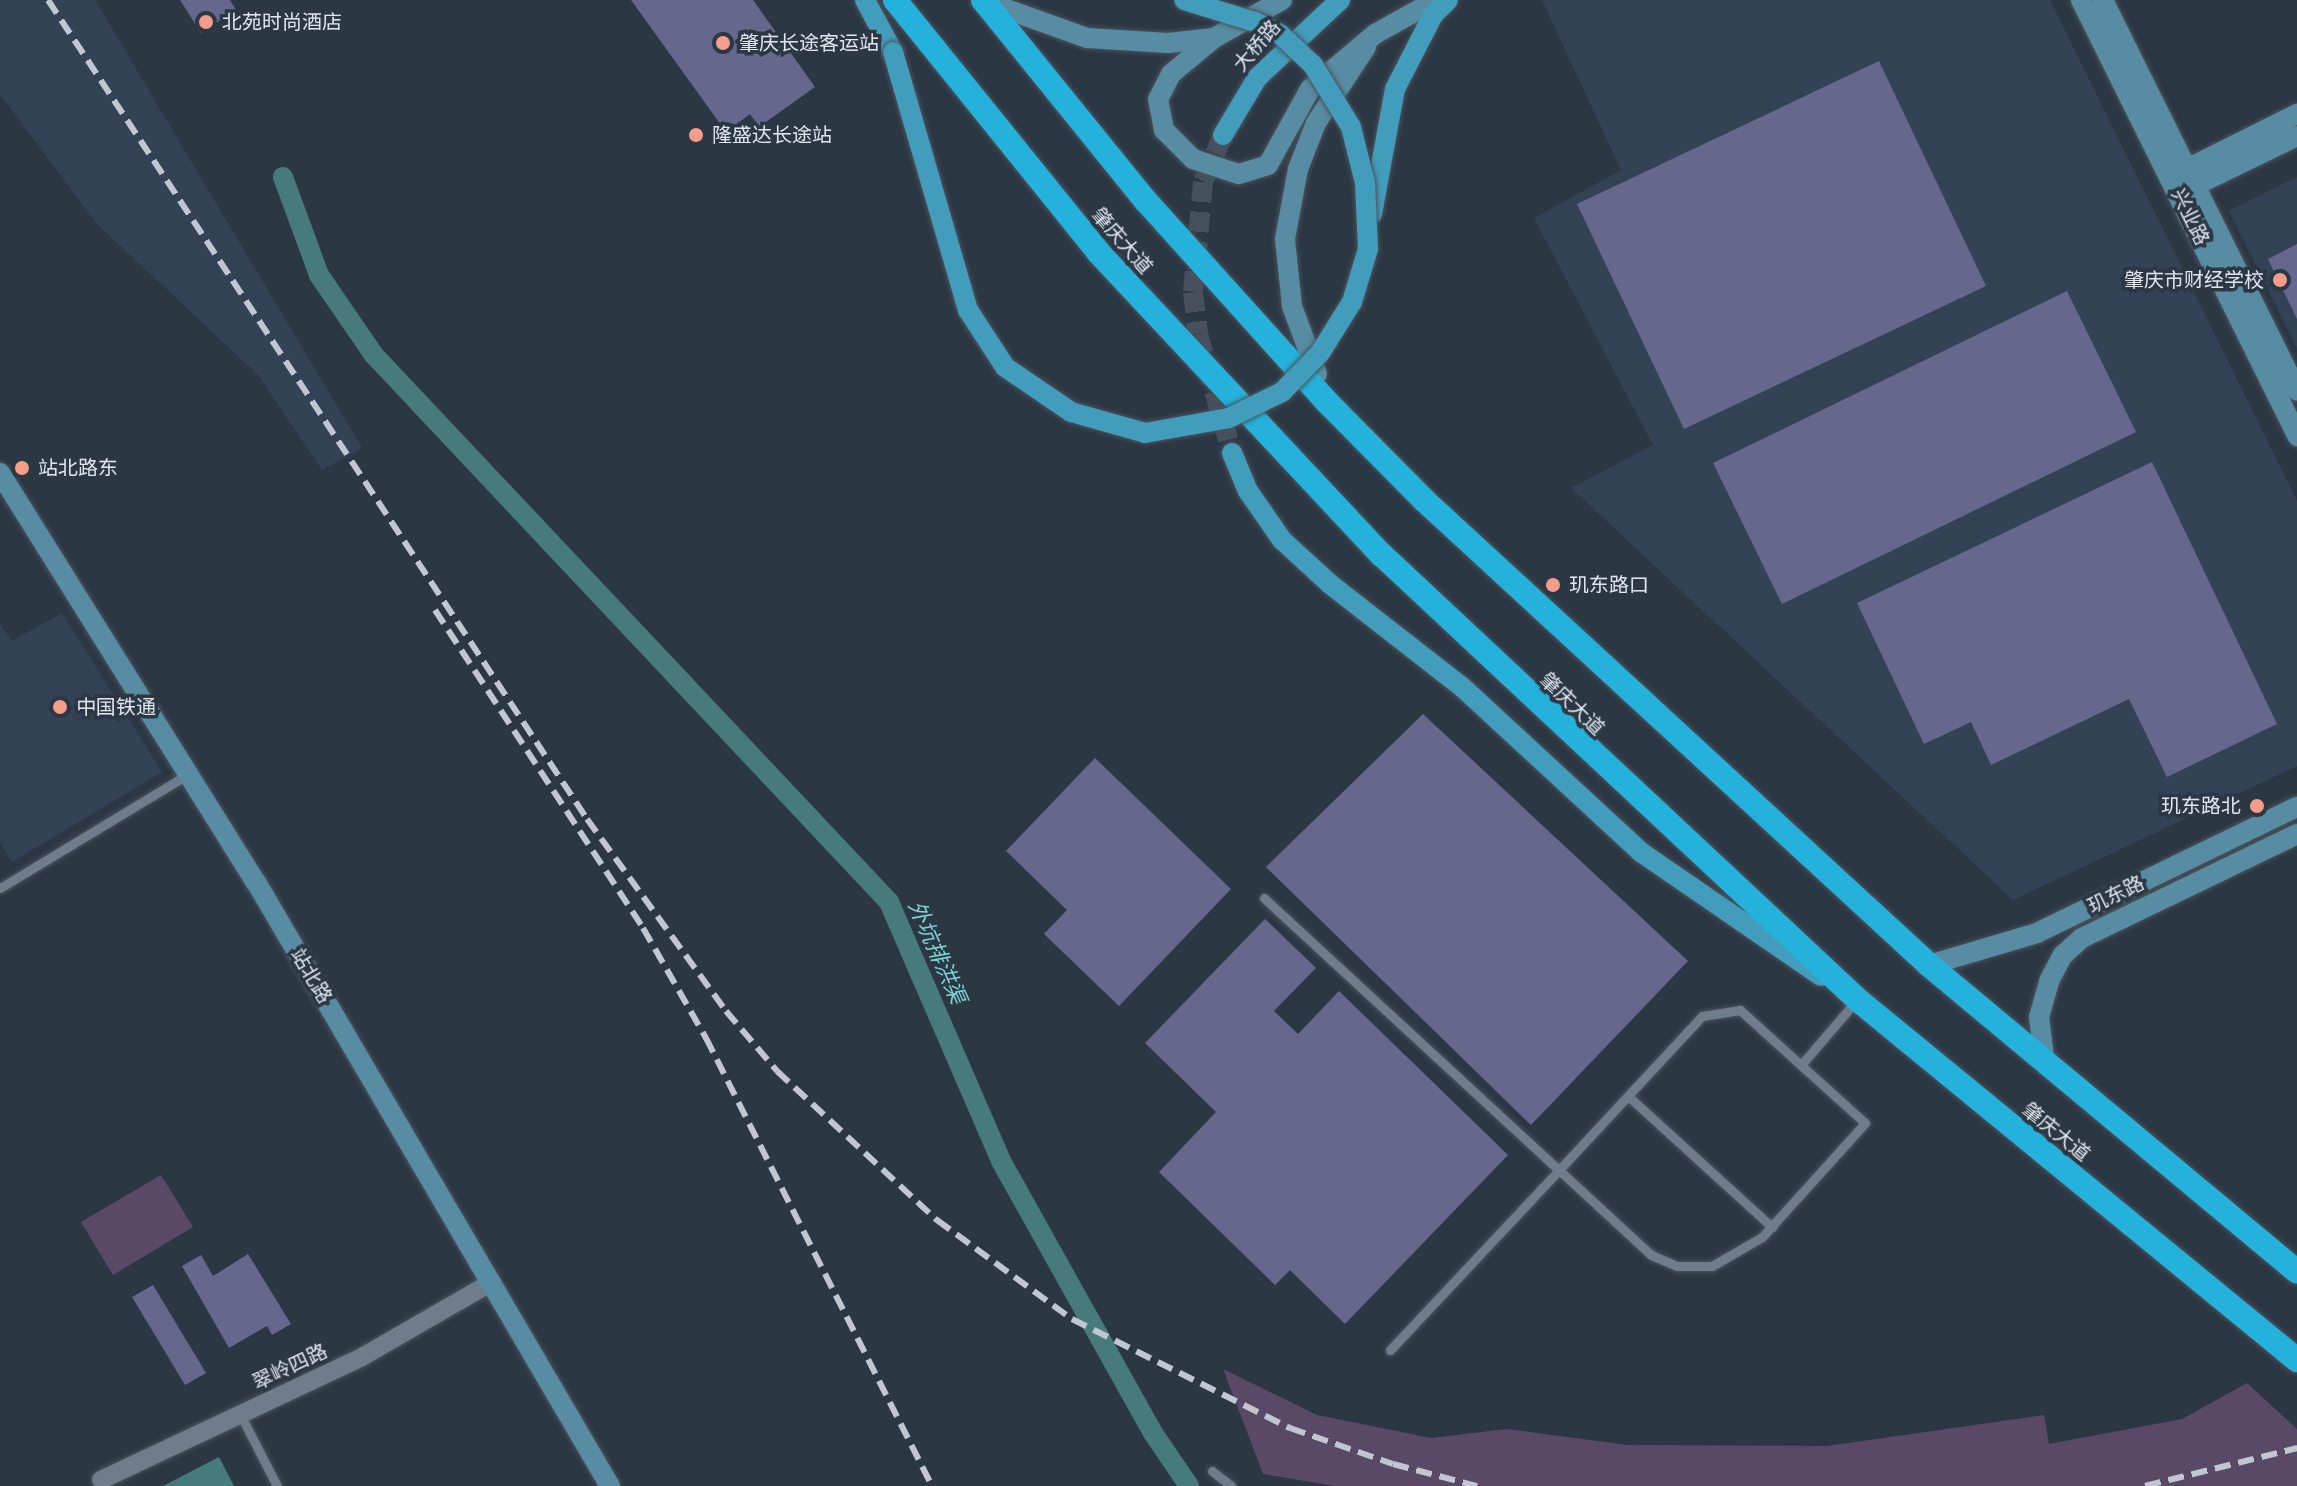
<!DOCTYPE html>
<meta charset="utf-8">
<style>
body{margin:0}
#map{position:relative;width:2297px;height:1486px;overflow:hidden;background:#2c3744;font-family:Raleway,"Noto Sans SC",sans-serif}
div>[style]{position:absolute}
.built>*{inset:0;background:#334254}
.green>*{inset:0;background:#594967}
.water>*{inset:0;background:#477b7b}
.canal>*{height:20px;margin:-10px;padding:0 10px;transform-origin:10px;border-radius:10px;background:#477b7b}
.building>*{inset:0;background:#65688c}
.primary-tunnel>*{height:20px;margin-top:-10px;transform-origin:0;background:repeating-linear-gradient(90deg,#47515e 0 20px,transparent 0 30px)}
.roads{filter:drop-shadow(0 0 2px #49535d) drop-shadow(0 0 2px #49535d)}
.lane>*{height:9px;margin:-4.5px;padding:0 4.5px;transform-origin:4.5px;border-radius:4.5px;background:#6f7c8b}
.street>*{height:18px;margin:-9px;padding:0 9px;transform-origin:9px;border-radius:9px;background:#6f7c8b}
.secondary>*{height:20px;margin:-10px;padding:0 10px;transform-origin:10px;border-radius:10px;background:#588ca3}
.primary>*{height:20px;margin:-10px;padding:0 10px;transform-origin:10px;border-radius:10px;background:#429cbb}
.highway>*{height:24px;margin:-12px;padding:0 12px;transform-origin:12px;border-radius:12px;background:#24b1db}
.rail>*{height:6px;margin-top:-3px;transform-origin:0;background:repeating-linear-gradient(90deg,#c0c7d0 0 16px,transparent 0 24px)}
.bridges{filter:drop-shadow(0 0 2px #49535d) drop-shadow(0 0 2px #49535d)}
.primary-bridge>*{height:20px;margin:-10px;padding:0 10px;transform-origin:10px;border-radius:10px;background:#429cbb}
.dots>*{width:22px;height:22px;translate:-50% -50%;box-sizing:border-box;border:4px solid #2c3744;border-radius:50%}
span{translate:-50% -50%;white-space:nowrap;text-align:center;line-height:1.15;-webkit-text-stroke:7px #2c3744;paint-order:stroke}
.poi-label{font-size:20px;color:#dfe6ee}
.left{translate:0 -50%;text-align:left}
.right{translate:-100% -50%;text-align:right}
.street-label{font-size:20px;color:#dfe6ee}
.water-label{font-size:22px;color:#7ad3d3;font-style:italic}
</style>
<div id="map">
<div class="built">
<i style="clip-path:polygon(0 0,95px 0,362px 448px,322px 470px,258px 375px,97px 224px,0 94px)"></i>
<i style="clip-path:polygon(1542px 0,2050px 0,2297px 501px,2297px 766px,2013px 900px,1571px 488px,1653px 445px,1534px 218px,1621px 170px)"></i>
<i style="clip-path:polygon(2297px 177px,2297px 348px,2229px 211px)"></i>
<i style="clip-path:polygon(62px 613px,162px 772px,12px 862px,0 843px,0 624px,12px 641px)"></i>
</div>
<div class="green">
<i style="clip-path:polygon(161px 1175px,193px 1227px,113px 1275px,81px 1222px)"></i>
<i style="clip-path:polygon(1223px 1369px,1317px 1415px,1431px 1438px,1507px 1429px,1627px 1445px,1827px 1446px,2044px 1415px,2049px 1444px,2182px 1419px,2247px 1383px,2297px 1429px,2297px 1486px,1335px 1486px,1263px 1474px)"></i>
</div>
<div class="water">
<i style="clip-path:polygon(219px 1457px,234px 1486px,163px 1486px)"></i>
</div>
<div class="canal">
<i style="left:283px;top:177px;width:104px;rotate:69.8deg"></i>
<i style="left:319px;top:275px;width:96px;rotate:55.6deg"></i>
<i style="left:373px;top:354px;width:753px;rotate:46.72deg"></i>
<i style="left:889px;top:902px;width:282px;rotate:66.6deg"></i>
<i style="left:1001px;top:1161px;width:312px;rotate:60.8deg"></i>
<i style="left:1153px;top:1433px;width:64px;rotate:55.8deg"></i>
</div>
<div class="building">
<i style="clip-path:polygon(180px 0,230px 0,236px 10px,201px 33px)"></i>
<i style="clip-path:polygon(631px 0,753px 0,815px 87px,759px 127px,750px 114px,726px 132px)"></i>
<i style="clip-path:polygon(1879px 61px,1986px 286px,1684px 429px,1577px 204px)"></i>
<i style="clip-path:polygon(2297px 244px,2297px 319px,2268px 259px)"></i>
<i style="clip-path:polygon(2067px 291px,2136px 432px,1782px 604px,1713px 463px)"></i>
<i style="clip-path:polygon(2152px 462px,2277px 724px,2167px 777px,2129px 699px,1991px 765px,1971px 722px,1924px 744px,1857px 603px)"></i>
<i style="clip-path:polygon(1423px 714px,1688px 961px,1531px 1125px,1266px 867px)"></i>
<i style="clip-path:polygon(1095px 758px,1231px 889px,1119px 1006px,1044px 934px,1067px 910px,1006px 851px)"></i>
<i style="clip-path:polygon(1265px 919px,1316px 968px,1274px 1011px,1298px 1034px,1339px 991px,1508px 1155px,1345px 1324px,1290px 1270px,1275px 1285px,1159px 1172px,1216px 1112px,1145px 1043px)"></i>
<i style="clip-path:polygon(248px 1254px,291px 1324px,272px 1335px,267px 1326px,229px 1348px,182px 1266px,201px 1255px,213px 1276px)"></i>
<i style="clip-path:polygon(153px 1285px,206px 1373px,185px 1385px,132px 1297px)"></i>
</div>
<div class="primary-tunnel">
<i style="left:1223px;top:135px;width:51px;rotate:113.1deg"></i>
<i style="left:1203px;top:182px;width:110px;rotate:95.2deg"></i>
<i style="left:1193px;top:292px;width:42px;rotate:83.2deg"></i>
<i style="left:1198px;top:334px;width:124px;rotate:74.1deg"></i>
</div>
<div class="roads">
<div class="lane">
<i style="left:0;top:888px;width:220px;rotate:-31.2deg"></i>
<i style="left:1264px;top:898px;width:401px;rotate:42.7deg"></i>
<i style="left:1559px;top:1170px;width:125px;rotate:42.7deg"></i>
<i style="left:1651px;top:1255px;width:28px;rotate:23deg"></i>
<i style="left:1677px;top:1266px;width:35px"></i>
<i style="left:1712px;top:1266px;width:58px;rotate:-30.1deg"></i>
<i style="left:1762px;top:1237px;width:154px;rotate:-47.9deg"></i>
<i style="left:1865px;top:1123px;width:169px;rotate:-137.9deg"></i>
<i style="left:1740px;top:1010px;width:38px;rotate:171deg"></i>
<i style="left:1702px;top:1016px;width:210px;rotate:132.9deg"></i>
<i style="left:1559px;top:1170px;width:247px;rotate:133.2deg"></i>
<i style="left:1801px;top:1065px;width:83px;rotate:-49.4deg"></i>
<i style="left:1628px;top:1096px;width:195px;rotate:42.3deg"></i>
<i style="left:240px;top:1414px;width:81px;rotate:62.8deg"></i>
<i style="left:1212px;top:1471px;width:24px;rotate:38deg"></i>
</div>
<div class="street">
<i style="left:101px;top:1480px;width:289px;rotate:-25.2deg"></i>
<i style="left:362px;top:1357px;width:150px;rotate:-30deg"></i>
</div>
<div class="secondary">
<i style="left:1282px;top:0;width:78px;rotate:150.8deg"></i>
<i style="left:1214px;top:38px;width:56px;rotate:140.1deg"></i>
<i style="left:1171px;top:74px;width:28px;rotate:117deg"></i>
<i style="left:1158px;top:99px;width:32px;rotate:79deg"></i>
<i style="left:1164px;top:130px;width:41px;rotate:45deg"></i>
<i style="left:1193px;top:159px;width:48px;rotate:18.1deg"></i>
<i style="left:1239px;top:174px;width:30px;rotate:-17deg"></i>
<i style="left:1268px;top:165px;width:87px;rotate:-61.1deg"></i>
<i style="left:1310px;top:89px;width:85px;rotate:-40.2deg"></i>
<i style="left:1375px;top:34px;width:70px;rotate:-29.1deg"></i>
<i style="left:2081px;top:0;width:487px;rotate:63.6deg"></i>
<i style="left:2103px;top:0;width:436px;rotate:63.6deg"></i>
<i style="left:984px;top:1px;width:109px;rotate:19.8deg"></i>
<i style="left:1087px;top:38px;width:81px;rotate:3.5deg"></i>
<i style="left:1168px;top:43px;width:46px;rotate:-6.2deg"></i>
<i style="left:2179px;top:173px;width:132px;rotate:-26.6deg"></i>
<i style="left:2186px;top:190px;width:123px;rotate:-25.9deg"></i>
<i style="left:1317px;top:374px;width:72px;rotate:-110.2deg"></i>
<i style="left:1292px;top:306px;width:67px;rotate:-96deg"></i>
<i style="left:1285px;top:239px;width:71px;rotate:-79.5deg"></i>
<i style="left:1298px;top:169px;width:49px;rotate:-68.6deg"></i>
<i style="left:1316px;top:123px;width:91px;rotate:-56.7deg"></i>
<i style="left:0;top:473px;width:483px;rotate:58deg"></i>
<i style="left:256px;top:882px;width:700px;rotate:59.63deg"></i>
<i style="left:1929px;top:965px;width:113px;rotate:-16.5deg"></i>
<i style="left:2037px;top:933px;width:289px;rotate:-25.9deg"></i>
<i style="left:2045px;top:1064px;width:47px;rotate:-97.3deg"></i>
<i style="left:2039px;top:1017px;width:37px;rotate:-74deg"></i>
<i style="left:2049px;top:981px;width:30px;rotate:-62deg"></i>
<i style="left:2063px;top:955px;width:25px;rotate:-42deg"></i>
<i style="left:2082px;top:938px;width:239px;rotate:-25.8deg"></i>
</div>
<div class="primary">
<i style="left:865px;top:0;width:59px;rotate:61.7deg"></i>
<i style="left:1223px;top:135px;width:66px;rotate:-59.2deg"></i>
<i style="left:1257px;top:78px;width:114px;rotate:-43.2deg"></i>
<i style="left:1372px;top:214px;width:127px;rotate:-79.6deg"></i>
<i style="left:1395px;top:89px;width:83px;rotate:-62.8deg"></i>
<i style="left:1433px;top:15px;width:21px;rotate:-45deg"></i>
<i style="left:1232px;top:453px;width:41px;rotate:67.2deg"></i>
<i style="left:1248px;top:491px;width:60px;rotate:55.2deg"></i>
<i style="left:1282px;top:540px;width:65px;rotate:42.5deg"></i>
<i style="left:1330px;top:584px;width:167px;rotate:38deg"></i>
<i style="left:1462px;top:687px;width:245px;rotate:42.7deg"></i>
<i style="left:1642px;top:853px;width:217px;rotate:34.5deg"></i>
</div>
<div class="highway">
<i style="left:895px;top:0;width:324px;rotate:51.1deg"></i>
<i style="left:1098px;top:252px;width:415px;rotate:46.9deg"></i>
<i style="left:1382px;top:555px;width:652px;rotate:43.07deg"></i>
<i style="left:1858px;top:1000px;width:568px;rotate:39.35deg"></i>
<i style="left:983px;top:0;width:259px;rotate:51deg"></i>
<i style="left:1146px;top:201px;width:270px;rotate:48deg"></i>
<i style="left:1327px;top:402px;width:139px;rotate:45.3deg"></i>
<i style="left:1425px;top:501px;width:685px;rotate:42.63deg"></i>
<i style="left:1929px;top:965px;width:479px;rotate:39.8deg"></i>
</div>
</div>
<div class="rail">
<i style="left:48px;top:0;width:980px;rotate:56.65deg"></i>
<i style="left:587px;top:819px;width:237px;rotate:54.1deg"></i>
<i style="left:726px;top:1011px;width:79px;rotate:49.6deg"></i>
<i style="left:777px;top:1071px;width:219px;rotate:43deg"></i>
<i style="left:937px;top:1220px;width:167px;rotate:36.3deg"></i>
<i style="left:1072px;top:1319px;width:244px;rotate:26.6deg"></i>
<i style="left:1290px;top:1428px;width:109px;rotate:19.3deg"></i>
<i style="left:1393px;top:1464px;width:87px;rotate:14.7deg"></i>
<i style="left:435px;top:610px;width:380px;rotate:56.8deg"></i>
<i style="left:643px;top:928px;width:127px;rotate:60.2deg"></i>
<i style="left:706px;top:1038px;width:502px;rotate:63.23deg"></i>
<i style="left:2145px;top:1486px;width:157px;rotate:-14deg"></i>
</div>
<div class="bridges">
<div class="primary-bridge">
<i style="left:893px;top:52px;width:269px;rotate:73.8deg"></i>
<i style="left:968px;top:310px;width:68px;rotate:57deg"></i>
<i style="left:1005px;top:367px;width:80px;rotate:34.3deg"></i>
<i style="left:1071px;top:412px;width:77px;rotate:15.8deg"></i>
<i style="left:1145px;top:433px;width:85px;rotate:-10.1deg"></i>
<i style="left:1229px;top:418px;width:59px;rotate:-26.1deg"></i>
<i style="left:1282px;top:392px;width:54px;rotate:-45.7deg"></i>
<i style="left:1320px;top:353px;width:60px;rotate:-57.9deg"></i>
<i style="left:1352px;top:302px;width:55px;rotate:-73.2deg"></i>
<i style="left:1368px;top:249px;width:66px;rotate:-92.6deg"></i>
<i style="left:1365px;top:183px;width:58px;rotate:-104deg"></i>
<i style="left:1351px;top:127px;width:73px;rotate:-121.5deg"></i>
<i style="left:1313px;top:65px;width:45px;rotate:-136.8deg"></i>
<i style="left:1280px;top:34px;width:28px;rotate:-154deg"></i>
<i style="left:1255px;top:22px;width:74px;rotate:-162.8deg"></i>
</div>
</div>
<div class="dots">
<i style="left:206px;top:22px;background:#f49d8b"></i>
<i style="left:723px;top:43px;background:#f49d8b"></i>
<i style="left:696px;top:135px;background:#f49d8b"></i>
<i style="left:2280px;top:280px;background:#f49d8b"></i>
<i style="left:22px;top:468px;background:#f49d8b"></i>
<i style="left:1553px;top:585px;background:#f49d8b"></i>
<i style="left:60px;top:707px;background:#f49d8b"></i>
<i style="left:2257px;top:806px;background:#f49d8b"></i>
</div>
<div class="poi-label">
<span class="left" style="left:222px;top:22px">北苑时尚酒店</span>
<span class="left" style="left:739px;top:43px">肇庆长途客运站</span>
<span class="left" style="left:712px;top:135px">隆盛达长途站</span>
<span class="right" style="left:2264px;top:280px">肇庆市财经学校</span>
<span class="left" style="left:38px;top:468px">站北路东</span>
<span class="left" style="left:1569px;top:585px">玑东路口</span>
<span class="left" style="left:76px;top:707px">中国铁通</span>
<span class="right" style="left:2241px;top:806px">玑东路北</span>
</div>
<div class="street-label">
<span style="left:1257px;top:46px;rotate:-49deg">大桥路</span>
<span style="left:2190px;top:217px;rotate:64deg">兴业路</span>
<span style="left:1122px;top:241px;rotate:49deg">肇庆大道</span>
<span style="left:1572px;top:704px;rotate:44deg">肇庆大道</span>
<span style="left:2116px;top:895px;rotate:-26deg">玑东路</span>
<span style="left:311px;top:976px;rotate:59deg">站北路</span>
<span style="left:2056px;top:1132px;rotate:39deg">肇庆大道</span>
<span style="left:290px;top:1367px;rotate:-25deg">翠岭四路</span>
</div>
<div class="water-label">
<span style="left:937px;top:952px;rotate:66deg">外坑排洪渠</span>
</div>
</div>
